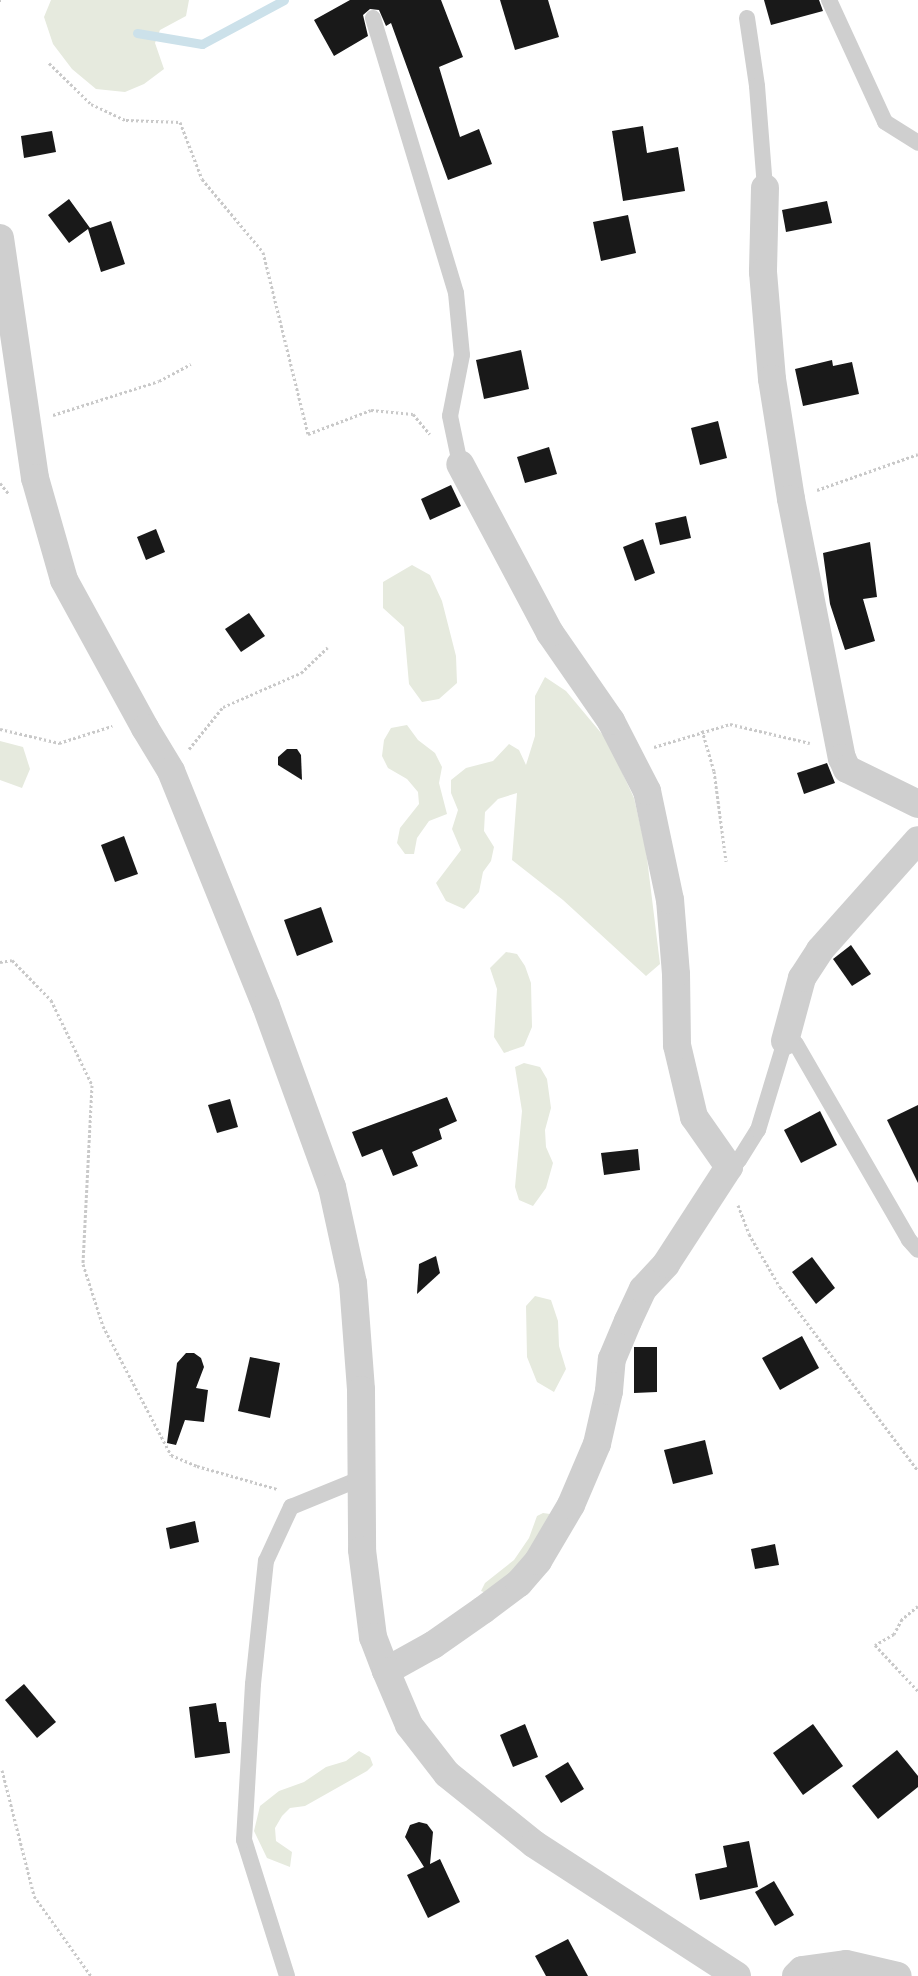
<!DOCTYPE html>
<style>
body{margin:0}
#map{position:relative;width:918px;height:1976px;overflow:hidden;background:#fff;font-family:Jost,sans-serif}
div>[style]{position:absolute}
.green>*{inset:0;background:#e6eade}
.stream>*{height:9px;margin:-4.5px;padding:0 4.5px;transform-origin:4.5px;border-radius:4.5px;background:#cce1ea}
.building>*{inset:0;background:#191919}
.path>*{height:3px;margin-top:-1.5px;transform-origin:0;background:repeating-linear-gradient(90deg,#c9c9c9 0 2.5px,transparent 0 5px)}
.service>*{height:16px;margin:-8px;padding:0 8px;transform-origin:8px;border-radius:8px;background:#cfcfcf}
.minor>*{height:28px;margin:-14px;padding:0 14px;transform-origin:14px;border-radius:14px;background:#cfcfcf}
.tertiary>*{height:28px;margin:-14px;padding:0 14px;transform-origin:14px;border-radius:14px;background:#cfcfcf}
span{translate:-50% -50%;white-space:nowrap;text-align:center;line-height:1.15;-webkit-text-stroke:5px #fff;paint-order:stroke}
</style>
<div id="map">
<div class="green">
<i style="clip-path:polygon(51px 0,189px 0,186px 16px,160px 30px,155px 43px,164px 69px,144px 84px,125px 92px,96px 89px,72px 69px,53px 44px,44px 17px)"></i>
<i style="clip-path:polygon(412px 565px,430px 575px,442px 601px,456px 656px,457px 683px,439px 699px,422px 702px,409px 684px,404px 627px,383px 608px,383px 582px)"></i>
<i style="clip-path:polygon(545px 677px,566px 691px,607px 740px,634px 798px,646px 850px,660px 964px,646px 976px,563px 900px,512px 860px,517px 793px,498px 799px,485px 812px,484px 831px,494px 847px,491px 861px,483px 872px,479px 892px,464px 909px,446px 901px,436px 883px,461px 850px,452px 829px,458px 810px,451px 793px,451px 780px,466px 768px,493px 761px,509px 744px,519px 750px,526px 765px,535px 736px,535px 696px)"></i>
<i style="clip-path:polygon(407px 725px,418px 740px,435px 753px,442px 767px,439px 783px,447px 814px,429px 821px,417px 838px,414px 854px,405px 854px,397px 843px,400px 828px,419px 804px,418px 792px,407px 779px,388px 768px,382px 756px,384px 740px,391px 728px)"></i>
<i style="clip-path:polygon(0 741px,23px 747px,30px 769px,22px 788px,0 780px)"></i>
<i style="clip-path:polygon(506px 952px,517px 954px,525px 966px,531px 983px,532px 1027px,524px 1046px,504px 1053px,494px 1037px,497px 989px,490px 968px)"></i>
<i style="clip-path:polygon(524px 1063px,540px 1067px,547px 1079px,551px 1108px,545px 1130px,546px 1147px,553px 1163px,546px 1188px,533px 1206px,519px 1200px,515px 1187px,522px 1111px,515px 1067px)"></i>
<i style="clip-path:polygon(535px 1296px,551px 1300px,558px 1321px,559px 1346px,566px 1369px,554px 1392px,537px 1382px,527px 1357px,526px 1306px)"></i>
<i style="clip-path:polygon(543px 1513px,550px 1514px,539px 1544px,491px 1595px,481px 1591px,485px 1583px,514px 1560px,529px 1538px,537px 1516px)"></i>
<i style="clip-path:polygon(359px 1751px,370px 1757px,373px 1765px,367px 1771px,305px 1806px,290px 1808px,282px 1816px,275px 1828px,276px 1841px,292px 1852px,290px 1867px,267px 1858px,254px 1831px,260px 1806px,279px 1791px,304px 1782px,326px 1767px,346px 1761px)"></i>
</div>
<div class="stream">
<i style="left:137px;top:33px;width:66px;rotate:9.6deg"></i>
<i style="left:202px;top:44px;width:93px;rotate:-28.2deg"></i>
</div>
<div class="building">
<i style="clip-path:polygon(350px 0,441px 0,463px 57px,439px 67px,460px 137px,479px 129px,492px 164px,448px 180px,391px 23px,386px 26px,379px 10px,370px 9px,363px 15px,368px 36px,334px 56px,314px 20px)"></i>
<i style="clip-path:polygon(500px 0,548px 0,559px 37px,515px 50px)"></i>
<i style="clip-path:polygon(764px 0,819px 0,823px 11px,771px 25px)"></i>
<i style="clip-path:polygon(643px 126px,647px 153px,678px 147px,685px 191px,623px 201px,612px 131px)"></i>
<i style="clip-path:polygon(52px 131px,56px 152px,24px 158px,21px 136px)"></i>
<i style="clip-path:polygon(69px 199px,90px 228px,111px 221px,125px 264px,101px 272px,88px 229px,69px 243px,48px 215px)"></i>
<i style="clip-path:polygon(827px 201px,832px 223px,786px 232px,782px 210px)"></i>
<i style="clip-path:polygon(628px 215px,636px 253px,601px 261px,593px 222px)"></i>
<i style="clip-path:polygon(521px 350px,529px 389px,484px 399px,476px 360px)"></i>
<i style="clip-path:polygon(832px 360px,833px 366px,852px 362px,859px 394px,803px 406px,795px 369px)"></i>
<i style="clip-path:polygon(718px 421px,727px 458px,700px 465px,691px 428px)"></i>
<i style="clip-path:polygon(549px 447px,557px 474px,525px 483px,517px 457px)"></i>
<i style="clip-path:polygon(451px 485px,461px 506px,430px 520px,421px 499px)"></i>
<i style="clip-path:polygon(686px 516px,691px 538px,660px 545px,655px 523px)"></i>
<i style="clip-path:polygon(156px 529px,165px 552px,146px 560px,137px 537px)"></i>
<i style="clip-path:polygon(643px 539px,655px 573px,635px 581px,623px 547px)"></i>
<i style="clip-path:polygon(870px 542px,877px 597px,863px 599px,875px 641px,845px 650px,830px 604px,823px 553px)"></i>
<i style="clip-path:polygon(249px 613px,265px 636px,241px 652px,225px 629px)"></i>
<i style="clip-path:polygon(287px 749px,297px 749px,301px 755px,302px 780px,278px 765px,278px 757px)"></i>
<i style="clip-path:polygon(827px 763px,835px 783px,804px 794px,797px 773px)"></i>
<i style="clip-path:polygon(124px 836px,138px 874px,115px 882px,101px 845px)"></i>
<i style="clip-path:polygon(321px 907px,333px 942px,297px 956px,284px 920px)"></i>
<i style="clip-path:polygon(851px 945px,871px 974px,852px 986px,833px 959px)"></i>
<i style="clip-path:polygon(447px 1097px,457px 1121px,439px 1129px,442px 1139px,412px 1152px,418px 1166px,393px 1176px,382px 1149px,362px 1157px,352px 1132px)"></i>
<i style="clip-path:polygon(230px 1099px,238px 1127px,217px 1133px,208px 1105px)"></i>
<i style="clip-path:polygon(918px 1105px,918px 1183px,887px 1120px)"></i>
<i style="clip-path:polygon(820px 1111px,837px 1145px,801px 1163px,784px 1130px)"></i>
<i style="clip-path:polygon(638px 1149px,640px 1170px,604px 1175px,601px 1153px)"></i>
<i style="clip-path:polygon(436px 1256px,440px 1273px,417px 1294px,419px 1264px)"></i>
<i style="clip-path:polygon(812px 1257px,835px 1288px,816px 1304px,792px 1272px)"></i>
<i style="clip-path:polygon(802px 1336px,819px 1368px,780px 1390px,762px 1358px)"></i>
<i style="clip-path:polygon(634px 1347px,657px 1347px,657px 1392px,634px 1393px)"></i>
<i style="clip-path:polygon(186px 1353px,194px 1353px,201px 1358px,204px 1367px,196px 1388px,208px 1390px,204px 1422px,185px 1420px,176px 1445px,167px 1443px,177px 1363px)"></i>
<i style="clip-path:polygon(250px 1357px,280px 1363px,270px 1418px,238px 1411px)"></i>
<i style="clip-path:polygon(705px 1440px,713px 1474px,673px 1484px,664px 1450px)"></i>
<i style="clip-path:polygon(195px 1521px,199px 1542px,170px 1549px,166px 1528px)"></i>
<i style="clip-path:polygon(775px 1544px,779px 1565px,755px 1569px,751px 1549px)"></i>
<i style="clip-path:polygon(24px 1684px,56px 1722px,37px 1738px,5px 1700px)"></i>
<i style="clip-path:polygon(216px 1703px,219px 1722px,226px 1722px,230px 1753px,195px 1758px,189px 1707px)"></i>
<i style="clip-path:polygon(525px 1724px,538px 1757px,513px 1767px,500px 1735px)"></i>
<i style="clip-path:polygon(813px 1724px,843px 1766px,803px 1795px,773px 1753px)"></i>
<i style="clip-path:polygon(897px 1750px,918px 1776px,918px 1787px,878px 1819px,852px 1786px)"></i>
<i style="clip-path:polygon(568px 1762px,584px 1789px,561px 1803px,545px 1776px)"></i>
<i style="clip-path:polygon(419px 1822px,427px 1824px,433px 1832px,430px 1864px,440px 1859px,460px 1902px,428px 1918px,407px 1875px,424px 1867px,405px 1837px,410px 1825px)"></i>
<i style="clip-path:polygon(749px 1841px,758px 1887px,700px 1900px,695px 1874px,727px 1867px,723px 1846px)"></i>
<i style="clip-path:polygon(774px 1881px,794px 1915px,775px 1926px,755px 1892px)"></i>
<i style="clip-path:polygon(568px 1939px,588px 1976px,546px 1976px,535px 1956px)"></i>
</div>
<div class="path">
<i style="left:0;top:0;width:1px"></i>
<i style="left:49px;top:63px;width:59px;rotate:44.3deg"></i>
<i style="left:91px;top:104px;width:38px;rotate:25deg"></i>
<i style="left:126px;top:120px;width:54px;rotate:2.1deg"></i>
<i style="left:180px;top:122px;width:61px;rotate:68.9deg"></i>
<i style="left:202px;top:179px;width:95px;rotate:50.1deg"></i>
<i style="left:263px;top:252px;width:187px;rotate:76.1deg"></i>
<i style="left:308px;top:434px;width:67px;rotate:-20.9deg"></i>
<i style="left:371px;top:410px;width:42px;rotate:5.4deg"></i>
<i style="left:413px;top:414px;width:26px;rotate:50deg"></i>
<i style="left:53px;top:415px;width:111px;rotate:-17.8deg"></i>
<i style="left:159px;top:381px;width:36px;rotate:-28deg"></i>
<i style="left:0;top:483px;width:14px;rotate:51deg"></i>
<i style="left:817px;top:490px;width:107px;rotate:-19.6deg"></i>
<i style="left:0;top:729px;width:61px;rotate:13.3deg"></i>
<i style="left:59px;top:743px;width:56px;rotate:-17.8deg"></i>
<i style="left:702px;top:730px;width:43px;rotate:73.7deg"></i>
<i style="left:714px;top:771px;width:91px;rotate:82.4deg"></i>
<i style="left:654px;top:747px;width:79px;rotate:-16.8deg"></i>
<i style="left:730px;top:724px;width:82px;rotate:13.4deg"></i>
<i style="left:189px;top:749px;width:54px;rotate:-51deg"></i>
<i style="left:223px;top:707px;width:85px;rotate:-23.6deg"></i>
<i style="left:301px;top:673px;width:37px;rotate:-44deg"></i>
<i style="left:0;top:962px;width:12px;rotate:-9deg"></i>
<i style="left:12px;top:960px;width:56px;rotate:45.7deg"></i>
<i style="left:51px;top:1000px;width:94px;rotate:64.2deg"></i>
<i style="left:92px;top:1085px;width:179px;rotate:92.9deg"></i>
<i style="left:83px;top:1264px;width:65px;rotate:72.1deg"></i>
<i style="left:103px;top:1326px;width:146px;rotate:62.2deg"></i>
<i style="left:171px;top:1455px;width:28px;rotate:23deg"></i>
<i style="left:197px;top:1466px;width:83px;rotate:16deg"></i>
<i style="left:738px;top:1205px;width:31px;rotate:69deg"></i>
<i style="left:749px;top:1234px;width:61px;rotate:59.7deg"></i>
<i style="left:780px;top:1287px;width:230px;rotate:53.1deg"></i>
<i style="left:918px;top:1606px;width:21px;rotate:141deg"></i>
<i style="left:902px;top:1619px;width:17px;rotate:118deg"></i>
<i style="left:894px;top:1634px;width:22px;rotate:150deg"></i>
<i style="left:875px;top:1645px;width:63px;rotate:46.9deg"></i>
<i style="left:2px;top:1770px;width:130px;rotate:75.7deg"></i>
<i style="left:34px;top:1896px;width:98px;rotate:54.5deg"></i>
</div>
<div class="service">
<i style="left:829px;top:0;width:134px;rotate:65.3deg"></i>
<i style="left:885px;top:122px;width:39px;rotate:32deg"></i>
<i style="left:373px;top:18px;width:287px;rotate:73.2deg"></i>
<i style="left:456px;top:293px;width:62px;rotate:84.5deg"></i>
<i style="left:462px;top:355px;width:62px;rotate:101.1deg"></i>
<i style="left:450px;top:416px;width:49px;rotate:78.2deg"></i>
<i style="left:747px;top:18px;width:69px;rotate:81.6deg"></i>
<i style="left:757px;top:86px;width:102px;rotate:85.5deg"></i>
<i style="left:729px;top:1167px;width:12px;rotate:-35deg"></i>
<i style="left:739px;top:1160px;width:36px;rotate:-58deg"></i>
<i style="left:758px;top:1130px;width:93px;rotate:-73.1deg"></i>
<i style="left:785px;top:1041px;width:11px;rotate:15deg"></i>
<i style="left:796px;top:1044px;width:226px;rotate:60deg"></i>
<i style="left:909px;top:1240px;width:13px;rotate:48deg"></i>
<i style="left:287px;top:1976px;width:143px;rotate:-107.5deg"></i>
<i style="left:244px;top:1840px;width:156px;rotate:-86.7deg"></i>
<i style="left:253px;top:1684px;width:124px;rotate:-84deg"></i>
<i style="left:266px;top:1561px;width:60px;rotate:-65.2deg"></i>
<i style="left:291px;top:1507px;width:77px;rotate:-22.2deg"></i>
</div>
<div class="minor">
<i style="left:765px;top:188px;width:84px;rotate:91.4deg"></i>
<i style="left:763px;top:272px;width:107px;rotate:85.2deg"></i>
<i style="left:772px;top:379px;width:121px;rotate:81deg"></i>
<i style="left:791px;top:499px;width:264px;rotate:78.9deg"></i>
<i style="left:842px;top:758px;width:12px;rotate:66deg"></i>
<i style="left:847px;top:769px;width:79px;rotate:26.2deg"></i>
<i style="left:785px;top:1041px;width:65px;rotate:-74.9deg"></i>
<i style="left:802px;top:978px;width:33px;rotate:-57deg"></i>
<i style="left:820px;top:950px;width:147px;rotate:-48.3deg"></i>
<i style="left:386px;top:1671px;width:54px;rotate:-29deg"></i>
<i style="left:433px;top:1645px;width:61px;rotate:-35deg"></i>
<i style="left:483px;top:1610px;width:45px;rotate:-36.9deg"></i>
<i style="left:519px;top:1583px;width:29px;rotate:-49deg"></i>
<i style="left:538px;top:1561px;width:65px;rotate:-59.5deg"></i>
<i style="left:571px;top:1505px;width:66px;rotate:-66.9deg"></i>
<i style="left:597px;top:1444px;width:54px;rotate:-77.2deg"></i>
<i style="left:609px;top:1391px;width:32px;rotate:-85deg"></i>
<i style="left:612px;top:1359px;width:41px;rotate:-67.2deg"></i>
<i style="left:628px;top:1321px;width:35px;rotate:-65deg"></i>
<i style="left:643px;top:1289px;width:34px;rotate:-47deg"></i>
<i style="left:666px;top:1264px;width:116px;rotate:-57deg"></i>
<i style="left:729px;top:1167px;width:61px;rotate:-125deg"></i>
<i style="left:694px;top:1117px;width:74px;rotate:-103.3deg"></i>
<i style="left:677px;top:1045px;width:71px;rotate:-90.8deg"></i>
<i style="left:676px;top:974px;width:74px;rotate:-94.6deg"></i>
<i style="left:670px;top:900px;width:111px;rotate:-101.9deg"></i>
<i style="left:647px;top:791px;width:79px;rotate:-117.2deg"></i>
<i style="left:611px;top:721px;width:107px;rotate:-124.7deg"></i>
<i style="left:550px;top:633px;width:191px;rotate:-118deg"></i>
<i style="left:796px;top:1976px;width:8px;rotate:-45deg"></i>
<i style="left:802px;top:1970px;width:44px;rotate:-7.8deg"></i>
<i style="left:846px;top:1964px;width:53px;rotate:13deg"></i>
</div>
<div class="tertiary">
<i style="left:0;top:238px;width:243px;rotate:81.7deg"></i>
<i style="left:35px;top:478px;width:106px;rotate:74.1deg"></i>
<i style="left:64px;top:580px;width:169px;rotate:61.3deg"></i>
<i style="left:145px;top:728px;width:50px;rotate:58.8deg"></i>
<i style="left:171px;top:771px;width:253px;rotate:68deg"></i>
<i style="left:266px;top:1006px;width:193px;rotate:70deg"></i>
<i style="left:332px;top:1187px;width:98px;rotate:77.7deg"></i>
<i style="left:353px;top:1283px;width:107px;rotate:85.7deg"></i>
<i style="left:361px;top:1390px;width:160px;rotate:89.6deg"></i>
<i style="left:362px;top:1550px;width:88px;rotate:82.8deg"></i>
<i style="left:373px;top:1637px;width:36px;rotate:69deg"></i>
<i style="left:386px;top:1671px;width:59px;rotate:66.9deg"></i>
<i style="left:409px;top:1725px;width:62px;rotate:52.2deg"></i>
<i style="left:447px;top:1774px;width:112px;rotate:38.8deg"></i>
<i style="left:534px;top:1844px;width:242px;rotate:33deg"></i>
</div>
</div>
